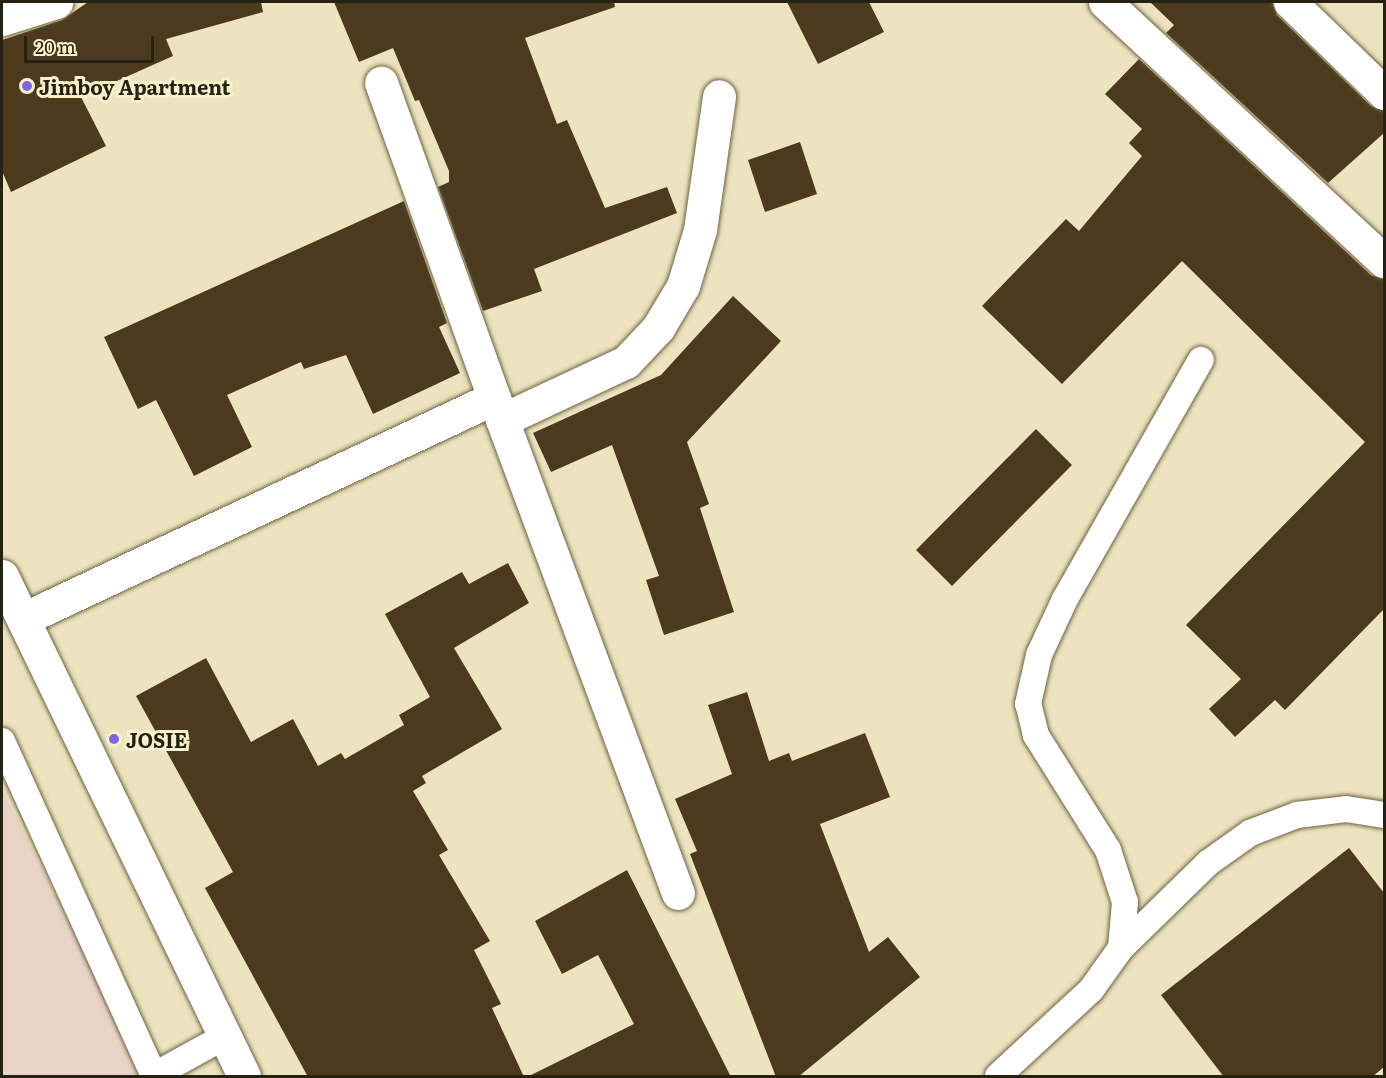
<!DOCTYPE html>
<style>
body{margin:0}
#map{position:relative;width:1386px;height:1078px;overflow:hidden;background:#ede3bf;font-family:Literata,serif}
div>[style]{position:absolute}
.industrial>*{inset:0;background:#e9d5c7}
.building>*{inset:0;background:#4c3a1e}
.roads{filter:drop-shadow(0 0 2px #6c6342) drop-shadow(0 0 2px #6c6342)}
.service>*{height:26px;margin:-13px;padding:0 13px;transform-origin:13px;border-radius:13px;background:#fff}
.minor>*{height:33px;margin:-16.5px;padding:0 16.5px;transform-origin:16.5px;border-radius:16.5px;background:#fff}
.dots>*{width:16px;height:16px;translate:-50% -50%;box-sizing:border-box;border:3px solid #faf1cc;border-radius:50%}
span{translate:-50% -50%;white-space:nowrap;text-align:center;line-height:1.15;-webkit-text-stroke:6px #faf1cc;paint-order:stroke}
.poi-label{font-size:20px;color:#252113;font-weight:700}
.left{translate:0 -50%;text-align:left}
.frame{position:absolute;inset:0;border:3px solid #252113;pointer-events:none}
.scale{position:absolute;left:24px;top:36px;width:130px;height:27px;box-sizing:border-box;border:3px solid #252113;border-top:0;padding-left:8px;font-size:18px;line-height:21px;white-space:nowrap;color:#252113;-webkit-text-stroke:4px #faf1cc;paint-order:stroke}
</style>
<div id="map">
<div class="industrial">
<i style="clip-path:polygon(2px 789px,146px 1076px,2px 1076px)"></i>
</div>
<div class="building">
<i style="clip-path:polygon(88px 2px,261px 2px,263px 12px,166px 39px,173px 56px,81px 97px,106px 146px,11px 192px,2px 171px,2px 40px,62px 20px)"></i>
<i style="clip-path:polygon(334px 2px,614px 2px,615px 7px,525px 38px,557px 124px,567px 120px,605px 208px,667px 187px,677px 213px,534px 269px,542px 291px,483px 311px,438px 187px,449px 182px,449px 171px,419px 100px,415px 101px,393px 48px,359px 62px)"></i>
<i style="clip-path:polygon(787px 2px,869px 2px,884px 32px,818px 64px)"></i>
<i style="clip-path:polygon(1150px 2px,1272px 2px,1277px 15px,1371px 106px,1384px 111px,1384px 133px,1328px 183px,1166px 33px,1174px 25px)"></i>
<i style="clip-path:polygon(1139px 59px,1371px 275px,1384px 279px,1384px 609px,1285px 710px,1275px 700px,1235px 737px,1209px 709px,1241px 679px,1186px 625px,1365px 442px,1182px 261px,1062px 384px,982px 306px,1066px 219px,1079px 231px,1142px 156px,1129px 143px,1142px 129px,1105px 94px)"></i>
<i style="clip-path:polygon(800px 142px,817px 194px,765px 212px,748px 160px)"></i>
<i style="clip-path:polygon(404px 201px,447px 323px,439px 327px,460px 373px,373px 414px,346px 355px,304px 369px,301px 362px,227px 395px,252px 447px,194px 476px,156px 400px,138px 409px,104px 337px)"></i>
<i style="clip-path:polygon(733px 296px,781px 341px,687px 442px,709px 504px,700px 508px,734px 612px,664px 635px,646px 580px,659px 576px,612px 445px,551px 472px,533px 433px,661px 375px)"></i>
<i style="clip-path:polygon(1036px 429px,1072px 465px,952px 586px,916px 550px)"></i>
<i style="clip-path:polygon(508px 563px,529px 603px,454px 648px,502px 729px,422px 776px,426px 783px,413px 791px,448px 850px,439px 855px,490px 941px,474px 950px,501px 1004px,492px 1008px,524px 1077px,308px 1077px,205px 888px,233px 872px,136px 696px,206px 658px,251px 742px,293px 719px,318px 766px,341px 753px,345px 759px,404px 725px,399px 715px,430px 697px,385px 614px,462px 572px,469px 584px)"></i>
<i style="clip-path:polygon(747px 692px,769px 761px,789px 753px,792px 761px,865px 733px,890px 797px,820px 824px,869px 952px,888px 937px,920px 977px,798px 1077px,776px 1077px,690px 854px,697px 851px,675px 799px,732px 774px,708px 705px)"></i>
<i style="clip-path:polygon(1349px 848px,1384px 893px,1384px 1067px,1372px 1077px,1224px 1077px,1161px 995px)"></i>
<i style="clip-path:polygon(627px 870px,731px 1077px,527px 1077px,634px 1024px,598px 955px,562px 974px,535px 921px)"></i>
</div>
<div class="roads">
<div class="service">
<i style="left:2px;top:741px;width:368px;rotate:65.6deg"></i>
<i style="left:1121px;top:948px;width:122px;rotate:-44.3deg"></i>
<i style="left:1208px;top:863px;width:52px;rotate:-35.5deg"></i>
<i style="left:1250px;top:833px;width:50px;rotate:-21deg"></i>
<i style="left:1297px;top:815px;width:49px;rotate:-7deg"></i>
<i style="left:1346px;top:809px;width:38px;rotate:9deg"></i>
<i style="left:153px;top:1076px;width:81px;rotate:-28.8deg"></i>
<i style="left:998px;top:1076px;width:127px;rotate:-42.8deg"></i>
<i style="left:1091px;top:990px;width:52px;rotate:-54.5deg"></i>
<i style="left:1121px;top:948px;width:46px;rotate:-85deg"></i>
<i style="left:1125px;top:902px;width:55px;rotate:-108.1deg"></i>
<i style="left:1108px;top:850px;width:136px;rotate:-122.1deg"></i>
<i style="left:1036px;top:735px;width:32px;rotate:-104deg"></i>
<i style="left:1028px;top:704px;width:50px;rotate:-77.3deg"></i>
<i style="left:1039px;top:655px;width:62px;rotate:-65.1deg"></i>
<i style="left:1065px;top:599px;width:275px;rotate:-60.4deg"></i>
</div>
<div class="minor">
<i style="left:1105px;top:2px;width:381px;rotate:42.9deg"></i>
<i style="left:1290px;top:2px;width:131px;rotate:44.1deg"></i>
<i style="left:2px;top:19px;width:57px;rotate:-17.5deg"></i>
<i style="left:494px;top:398px;width:528px;rotate:69.61deg"></i>
<i style="left:502px;top:420px;width:137px;rotate:-25.1deg"></i>
<i style="left:626px;top:362px;width:47px;rotate:-46.7deg"></i>
<i style="left:658px;top:328px;width:49px;rotate:-59.2deg"></i>
<i style="left:683px;top:286px;width:59px;rotate:-73.1deg"></i>
<i style="left:700px;top:230px;width:135px;rotate:-81.9deg"></i>
<i style="left:2px;top:576px;width:555px;rotate:64.17deg"></i>
<i style="left:23px;top:619px;width:520px;rotate:-25.14deg"></i>
<i style="left:494px;top:398px;width:335px;rotate:-109.7deg"></i>
</div>
</div>
<div class="dots">
<i style="left:27px;top:86px;background:#7d65e0"></i>
<i style="left:114px;top:739px;background:#7d65e0"></i>
</div>
<div class="poi-label">
<span class="left" style="left:39px;top:86px">Jimboy Apartment</span>
<span class="left" style="left:126px;top:739px">JOSIE</span>
</div>
<div class="frame"></div>
<div class="scale">20 m</div>
</div>
